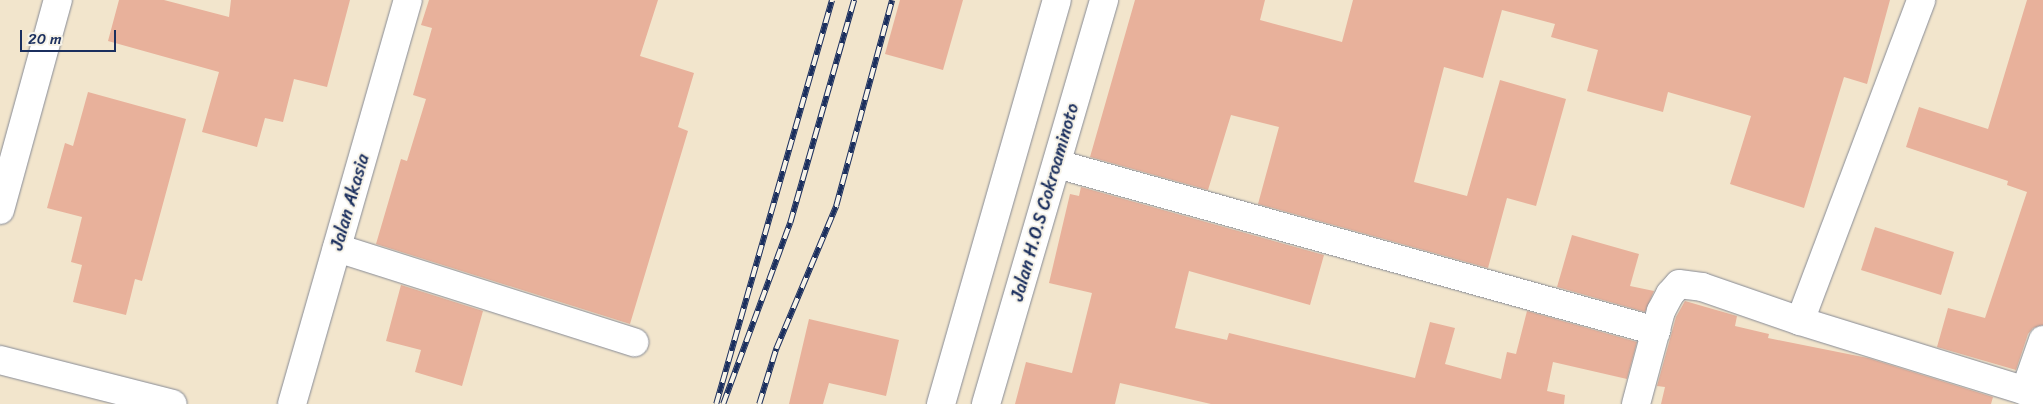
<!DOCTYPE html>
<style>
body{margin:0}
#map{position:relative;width:2043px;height:404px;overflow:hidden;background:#f2e5cc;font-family:Sriracha,sans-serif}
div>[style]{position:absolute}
.building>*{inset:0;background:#e8b19b}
.roads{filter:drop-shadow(0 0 1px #868a95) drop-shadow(0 0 1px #868a95)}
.minor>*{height:28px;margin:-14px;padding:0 14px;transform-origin:14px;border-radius:14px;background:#fff}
.secondary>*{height:28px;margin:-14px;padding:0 14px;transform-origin:14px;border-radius:14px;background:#fff}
.rail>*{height:5.5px;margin-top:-2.75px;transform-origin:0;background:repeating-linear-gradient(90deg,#f7f3e8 0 11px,#1b2f5e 0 22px);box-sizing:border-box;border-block:1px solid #1b2f5e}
span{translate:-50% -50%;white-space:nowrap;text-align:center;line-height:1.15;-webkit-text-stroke:4px #f7f3e8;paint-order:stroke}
.street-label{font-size:18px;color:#1b2f5e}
.scale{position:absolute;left:20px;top:30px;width:96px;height:22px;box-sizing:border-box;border:2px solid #1b2f5e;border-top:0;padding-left:6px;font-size:15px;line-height:18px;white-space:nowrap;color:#1b2f5e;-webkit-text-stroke:4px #f7f3e8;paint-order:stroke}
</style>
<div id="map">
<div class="building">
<i style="clip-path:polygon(119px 0,164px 0,229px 17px,231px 0,350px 0,327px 87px,294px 79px,283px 122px,265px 118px,257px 147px,202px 132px,219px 72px,108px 41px)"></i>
<i style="clip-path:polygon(429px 0,658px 0,640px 56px,694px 73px,678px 127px,688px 131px,630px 324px,376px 244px,401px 159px,407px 161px,426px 99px,413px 95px,432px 28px,421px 25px)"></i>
<i style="clip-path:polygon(900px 0,963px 0,943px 70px,885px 54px)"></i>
<i style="clip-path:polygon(1135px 0,1265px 0,1260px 20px,1342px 42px,1353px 0,1890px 0,1867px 84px,1844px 77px,1804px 208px,1730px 184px,1751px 116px,1668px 92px,1663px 112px,1587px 91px,1598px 50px,1551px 37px,1555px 24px,1502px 10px,1483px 78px,1444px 67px,1414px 182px,1467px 196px,1500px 80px,1566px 99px,1536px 206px,1507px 198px,1488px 268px,1258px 204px,1279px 127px,1231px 115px,1208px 190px,1090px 157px)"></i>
<i style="clip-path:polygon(2027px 0,2043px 0,2043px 325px,2033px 328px,2028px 334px,2016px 370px,1937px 347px,1948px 308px,1985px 318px,2027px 192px,2007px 185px,2008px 181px,1906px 147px,1919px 107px,1988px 129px)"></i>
<i style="clip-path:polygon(88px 92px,186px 119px,142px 281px,135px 279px,126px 315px,73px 302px,82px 265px,71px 262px,82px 217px,47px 208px,65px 143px,73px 146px)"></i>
<i style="clip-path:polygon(1081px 187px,1324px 255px,1310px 305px,1189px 271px,1175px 328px,1227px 340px,1229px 333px,1415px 378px,1430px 322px,1455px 328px,1445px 364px,1501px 379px,1507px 352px,1516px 354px,1527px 311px,1637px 342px,1627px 379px,1553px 362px,1547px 391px,1565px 395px,1564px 404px,1211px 404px,1120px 383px,1115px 404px,1015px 404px,1026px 362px,1072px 373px,1092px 293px,1049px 283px,1070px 194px,1079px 196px)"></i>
<i style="clip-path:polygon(1875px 227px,1954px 252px,1941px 295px,1861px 270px)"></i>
<i style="clip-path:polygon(1572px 235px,1639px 254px,1630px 286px,1654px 291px,1645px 312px,1557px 287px)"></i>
<i style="clip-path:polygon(401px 285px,483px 311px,462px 386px,415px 372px,421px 350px,386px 341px)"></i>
<i style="clip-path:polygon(1685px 301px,1737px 316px,1735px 326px,1769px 334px,1768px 338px,1868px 358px,1993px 397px,1991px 404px,1661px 404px,1665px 387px,1657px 386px,1676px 317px)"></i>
<i style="clip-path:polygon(809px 319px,899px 340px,886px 396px,829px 383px,823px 404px,789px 404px)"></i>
</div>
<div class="roads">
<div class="minor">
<i style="left:1057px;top:164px;width:622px;rotate:15.58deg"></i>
<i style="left:0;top:210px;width:218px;rotate:-74.6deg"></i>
<i style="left:337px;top:248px;width:312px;rotate:17.6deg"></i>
<i style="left:1800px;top:321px;width:343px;rotate:-69.3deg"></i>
<i style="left:0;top:360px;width:178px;rotate:14.3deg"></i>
<i style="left:2025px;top:391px;width:54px;rotate:-70.6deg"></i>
<i style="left:292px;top:404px;width:420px;rotate:-74deg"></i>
<i style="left:1636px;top:404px;width:96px;rotate:-75deg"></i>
<i style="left:1661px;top:311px;width:19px;rotate:-62deg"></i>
<i style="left:1670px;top:294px;width:13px;rotate:-48deg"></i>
<i style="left:1679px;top:284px;width:23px;rotate:7deg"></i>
<i style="left:1702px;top:287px;width:104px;rotate:19.1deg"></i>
<i style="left:1800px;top:321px;width:254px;rotate:17.2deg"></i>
</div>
<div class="secondary">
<i style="left:941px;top:404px;width:420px;rotate:-74deg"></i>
<i style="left:986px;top:404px;width:421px;rotate:-73.7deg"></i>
</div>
</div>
<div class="rail">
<i style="left:716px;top:404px;width:420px;rotate:-74deg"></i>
<i style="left:723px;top:404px;width:193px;rotate:-69.7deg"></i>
<i style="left:790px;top:223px;width:232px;rotate:-74deg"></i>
<i style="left:759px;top:404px;width:58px;rotate:-72.8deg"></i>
<i style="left:776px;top:349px;width:155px;rotate:-67.2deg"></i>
<i style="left:836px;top:206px;width:213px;rotate:-74.8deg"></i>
</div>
<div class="street-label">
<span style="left:350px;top:202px;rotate:-74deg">Jalan Akasia</span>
<span style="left:1045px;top:202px;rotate:-74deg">Jalan H.O.S Cokroaminoto</span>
</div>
<div class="scale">20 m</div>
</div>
